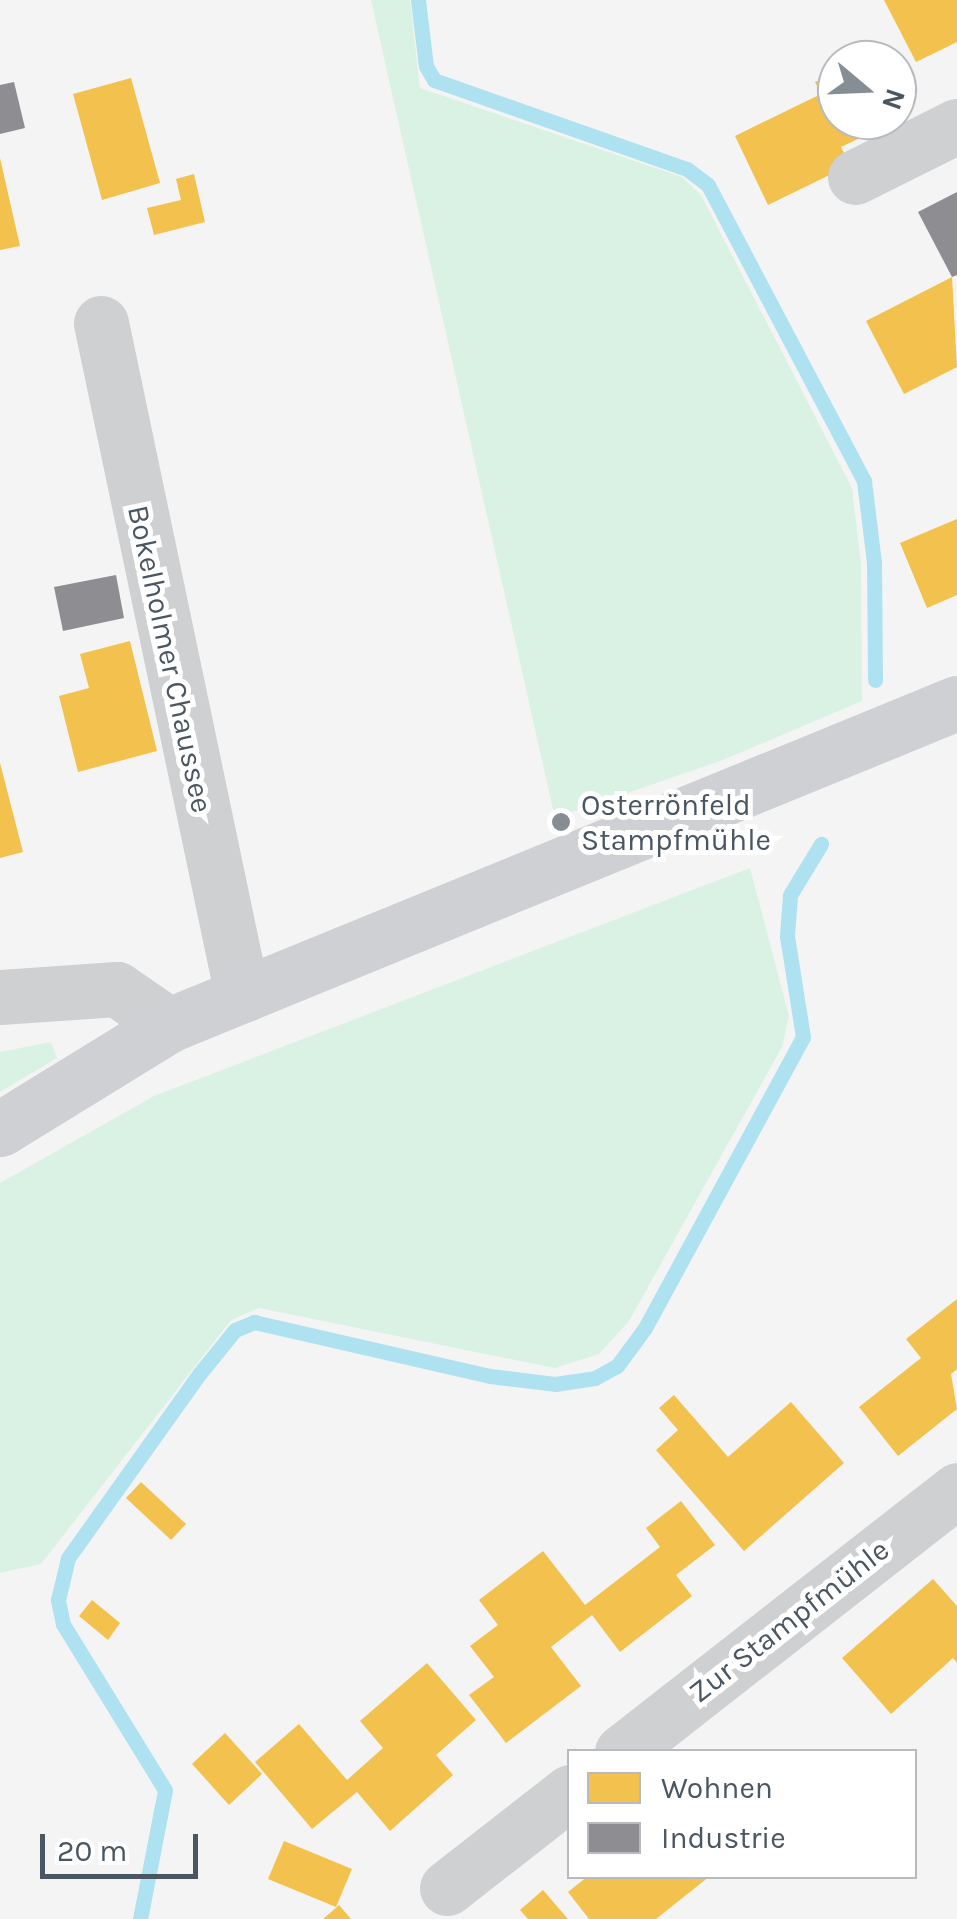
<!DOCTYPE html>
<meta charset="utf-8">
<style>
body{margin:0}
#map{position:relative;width:957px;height:1919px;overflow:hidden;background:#f4f4f4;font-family:Karla,sans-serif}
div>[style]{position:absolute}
.green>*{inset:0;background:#d9f2e3}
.homes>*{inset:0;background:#f2c14e}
.industry>*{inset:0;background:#8d8d92}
.stream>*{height:15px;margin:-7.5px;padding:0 7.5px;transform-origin:7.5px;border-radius:7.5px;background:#aee2f0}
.street>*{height:55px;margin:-27.5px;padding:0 27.5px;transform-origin:27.5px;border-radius:27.5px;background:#ced0d2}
.secondary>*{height:55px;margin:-27.5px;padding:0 27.5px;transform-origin:27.5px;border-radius:27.5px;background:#ced0d4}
.dots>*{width:28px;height:28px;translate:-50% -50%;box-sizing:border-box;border:5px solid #fff;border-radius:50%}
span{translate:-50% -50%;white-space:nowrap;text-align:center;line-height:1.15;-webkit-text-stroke:10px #fff;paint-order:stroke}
.street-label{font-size:30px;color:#4a5661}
.poi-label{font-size:30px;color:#4a5661}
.left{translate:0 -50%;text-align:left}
.legend{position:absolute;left:567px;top:1749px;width:350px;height:130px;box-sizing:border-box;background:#fff;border:2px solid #b7bbc0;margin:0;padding:12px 18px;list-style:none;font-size:30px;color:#4a5661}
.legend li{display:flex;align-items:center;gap:20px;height:50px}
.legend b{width:50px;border:2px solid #b7bbc0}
.north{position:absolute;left:817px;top:40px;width:100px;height:100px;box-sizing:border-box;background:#fff;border:2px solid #b7bbc0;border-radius:50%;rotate:109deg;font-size:28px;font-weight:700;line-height:40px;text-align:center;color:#4a5661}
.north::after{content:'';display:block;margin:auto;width:35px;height:45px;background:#868d94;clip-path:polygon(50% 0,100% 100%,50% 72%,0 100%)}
.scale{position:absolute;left:40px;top:1834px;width:158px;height:45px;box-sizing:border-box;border:5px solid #4a5661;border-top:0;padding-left:12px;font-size:30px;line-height:35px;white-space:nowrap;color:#4a5661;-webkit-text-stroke:8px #fff;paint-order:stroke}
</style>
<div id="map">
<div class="green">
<i style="clip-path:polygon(371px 0,410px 0,420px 88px,682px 177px,701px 195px,852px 488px,861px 564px,862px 701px,723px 760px,555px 818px)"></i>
<i style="clip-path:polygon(750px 868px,789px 1016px,782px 1047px,629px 1321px,599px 1354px,555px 1368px,259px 1308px,231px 1320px,41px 1564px,0 1573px,0 1183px,154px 1096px)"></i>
<i style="clip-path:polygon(51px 1042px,57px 1058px,0 1092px,0 1052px)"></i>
</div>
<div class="homes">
<i style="clip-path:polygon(884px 0,957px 0,957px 42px,916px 62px)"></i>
<i style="clip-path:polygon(837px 72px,837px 120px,882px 120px,885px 126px,841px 147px,850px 165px,768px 205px,735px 136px,821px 94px,815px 82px)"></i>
<i style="clip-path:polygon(131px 78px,160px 183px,102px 200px,73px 94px)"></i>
<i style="clip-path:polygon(0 158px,20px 246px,0 250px)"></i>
<i style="clip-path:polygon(194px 174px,205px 222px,154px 235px,147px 208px,181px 200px,176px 179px)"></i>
<i style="clip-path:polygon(952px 277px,957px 367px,904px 394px,866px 321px)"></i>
<i style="clip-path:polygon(957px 519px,957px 595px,927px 608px,900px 543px)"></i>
<i style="clip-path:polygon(130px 641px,157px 751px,78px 772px,59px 696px,89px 688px,80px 654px)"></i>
<i style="clip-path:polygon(0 763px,23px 852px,0 858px)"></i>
<i style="clip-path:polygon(957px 1299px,957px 1369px,951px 1374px,957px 1409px,898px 1456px,859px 1407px,921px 1358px,906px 1339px)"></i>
<i style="clip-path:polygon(674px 1395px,728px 1457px,791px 1402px,844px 1463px,744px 1551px,656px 1450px,678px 1430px,659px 1408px)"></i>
<i style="clip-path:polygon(141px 1482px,186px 1524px,171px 1540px,126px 1498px)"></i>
<i style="clip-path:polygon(681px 1501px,715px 1545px,676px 1575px,692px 1596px,620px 1652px,592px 1615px,551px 1647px,581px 1686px,506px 1743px,469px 1695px,494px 1677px,470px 1646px,498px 1625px,479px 1600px,543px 1551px,585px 1605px,660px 1547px,646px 1528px)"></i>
<i style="clip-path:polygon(933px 1579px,957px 1606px,957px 1663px,953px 1658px,891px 1714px,842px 1658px)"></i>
<i style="clip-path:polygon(92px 1600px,120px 1623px,108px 1640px,79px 1616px)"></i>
<i style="clip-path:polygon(427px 1663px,476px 1720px,436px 1755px,453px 1775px,390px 1831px,357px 1792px,312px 1829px,255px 1762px,299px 1724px,347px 1780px,383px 1748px,360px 1721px)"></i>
<i style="clip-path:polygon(225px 1733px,262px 1774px,229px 1805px,192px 1764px)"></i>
<i style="clip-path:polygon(284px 1841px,352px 1869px,336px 1907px,268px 1879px)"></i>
<i style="clip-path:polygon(588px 1876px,710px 1876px,656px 1919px,589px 1919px,568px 1892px)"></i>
<i style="clip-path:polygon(543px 1890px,568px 1919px,528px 1919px,520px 1910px)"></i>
<i style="clip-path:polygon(339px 1905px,351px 1919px,323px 1919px,330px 1913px)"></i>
</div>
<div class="industry">
<i style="clip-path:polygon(14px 82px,25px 128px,0 134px,0 85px)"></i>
<i style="clip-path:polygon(957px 192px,957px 275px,952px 277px,918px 212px)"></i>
<i style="clip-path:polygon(116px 575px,124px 618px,63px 631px,54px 587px)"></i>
</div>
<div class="stream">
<i style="left:418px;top:0;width:66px;rotate:83.1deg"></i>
<i style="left:426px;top:66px;width:16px;rotate:60deg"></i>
<i style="left:434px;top:80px;width:268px;rotate:19.4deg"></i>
<i style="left:687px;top:169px;width:26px;rotate:37deg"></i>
<i style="left:708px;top:185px;width:335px;rotate:62.2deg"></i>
<i style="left:864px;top:481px;width:82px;rotate:83deg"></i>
<i style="left:874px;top:562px;width:118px;rotate:89.5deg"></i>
<i style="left:140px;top:1919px;width:131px;rotate:-79deg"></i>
<i style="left:165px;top:1790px;width:195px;rotate:-121.6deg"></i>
<i style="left:63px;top:1624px;width:25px;rotate:-102deg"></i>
<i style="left:58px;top:1600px;width:43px;rotate:-76.6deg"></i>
<i style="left:68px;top:1558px;width:227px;rotate:-54.5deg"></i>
<i style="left:200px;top:1373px;width:55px;rotate:-50.9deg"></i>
<i style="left:235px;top:1330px;width:21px;rotate:-23deg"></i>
<i style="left:254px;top:1322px;width:242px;rotate:12.9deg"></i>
<i style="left:490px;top:1376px;width:65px;rotate:7deg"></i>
<i style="left:555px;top:1384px;width:40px;rotate:-8.5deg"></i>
<i style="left:595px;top:1378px;width:25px;rotate:-29deg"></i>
<i style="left:617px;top:1366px;width:47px;rotate:-53.6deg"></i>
<i style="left:645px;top:1328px;width:331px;rotate:-61.5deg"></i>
<i style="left:803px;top:1037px;width:102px;rotate:-99deg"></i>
<i style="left:787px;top:936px;width:41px;rotate:-85.8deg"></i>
<i style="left:790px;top:895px;width:60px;rotate:-58.7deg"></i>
</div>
<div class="street">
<i style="left:855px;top:177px;width:114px;rotate:-26.6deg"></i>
<i style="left:101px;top:323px;width:687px;rotate:78.15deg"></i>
<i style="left:0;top:997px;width:117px;rotate:-3.9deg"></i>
<i style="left:117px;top:989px;width:63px;rotate:34.7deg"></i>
<i style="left:622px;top:1752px;width:425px;rotate:-38deg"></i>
<i style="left:447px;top:1888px;width:156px;rotate:-38deg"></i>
</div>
<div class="secondary">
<i style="left:0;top:1129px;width:198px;rotate:-31.6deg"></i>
<i style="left:169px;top:1025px;width:851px;rotate:-22.23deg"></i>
</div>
<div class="dots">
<i style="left:561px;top:822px;background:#868d94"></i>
</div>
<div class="street-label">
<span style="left:170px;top:659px;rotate:78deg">Bokelholmer Chaussee</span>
<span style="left:789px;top:1621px;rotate:-38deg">Zur Stampfmühle</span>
</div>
<div class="poi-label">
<span class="left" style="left:581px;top:822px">Osterrönfeld<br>Stampfmühle</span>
</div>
<ul class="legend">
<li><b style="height:28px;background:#f2c14e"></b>Wohnen</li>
<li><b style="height:28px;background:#8d8d92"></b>Industrie</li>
</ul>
<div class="north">N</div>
<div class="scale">20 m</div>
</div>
